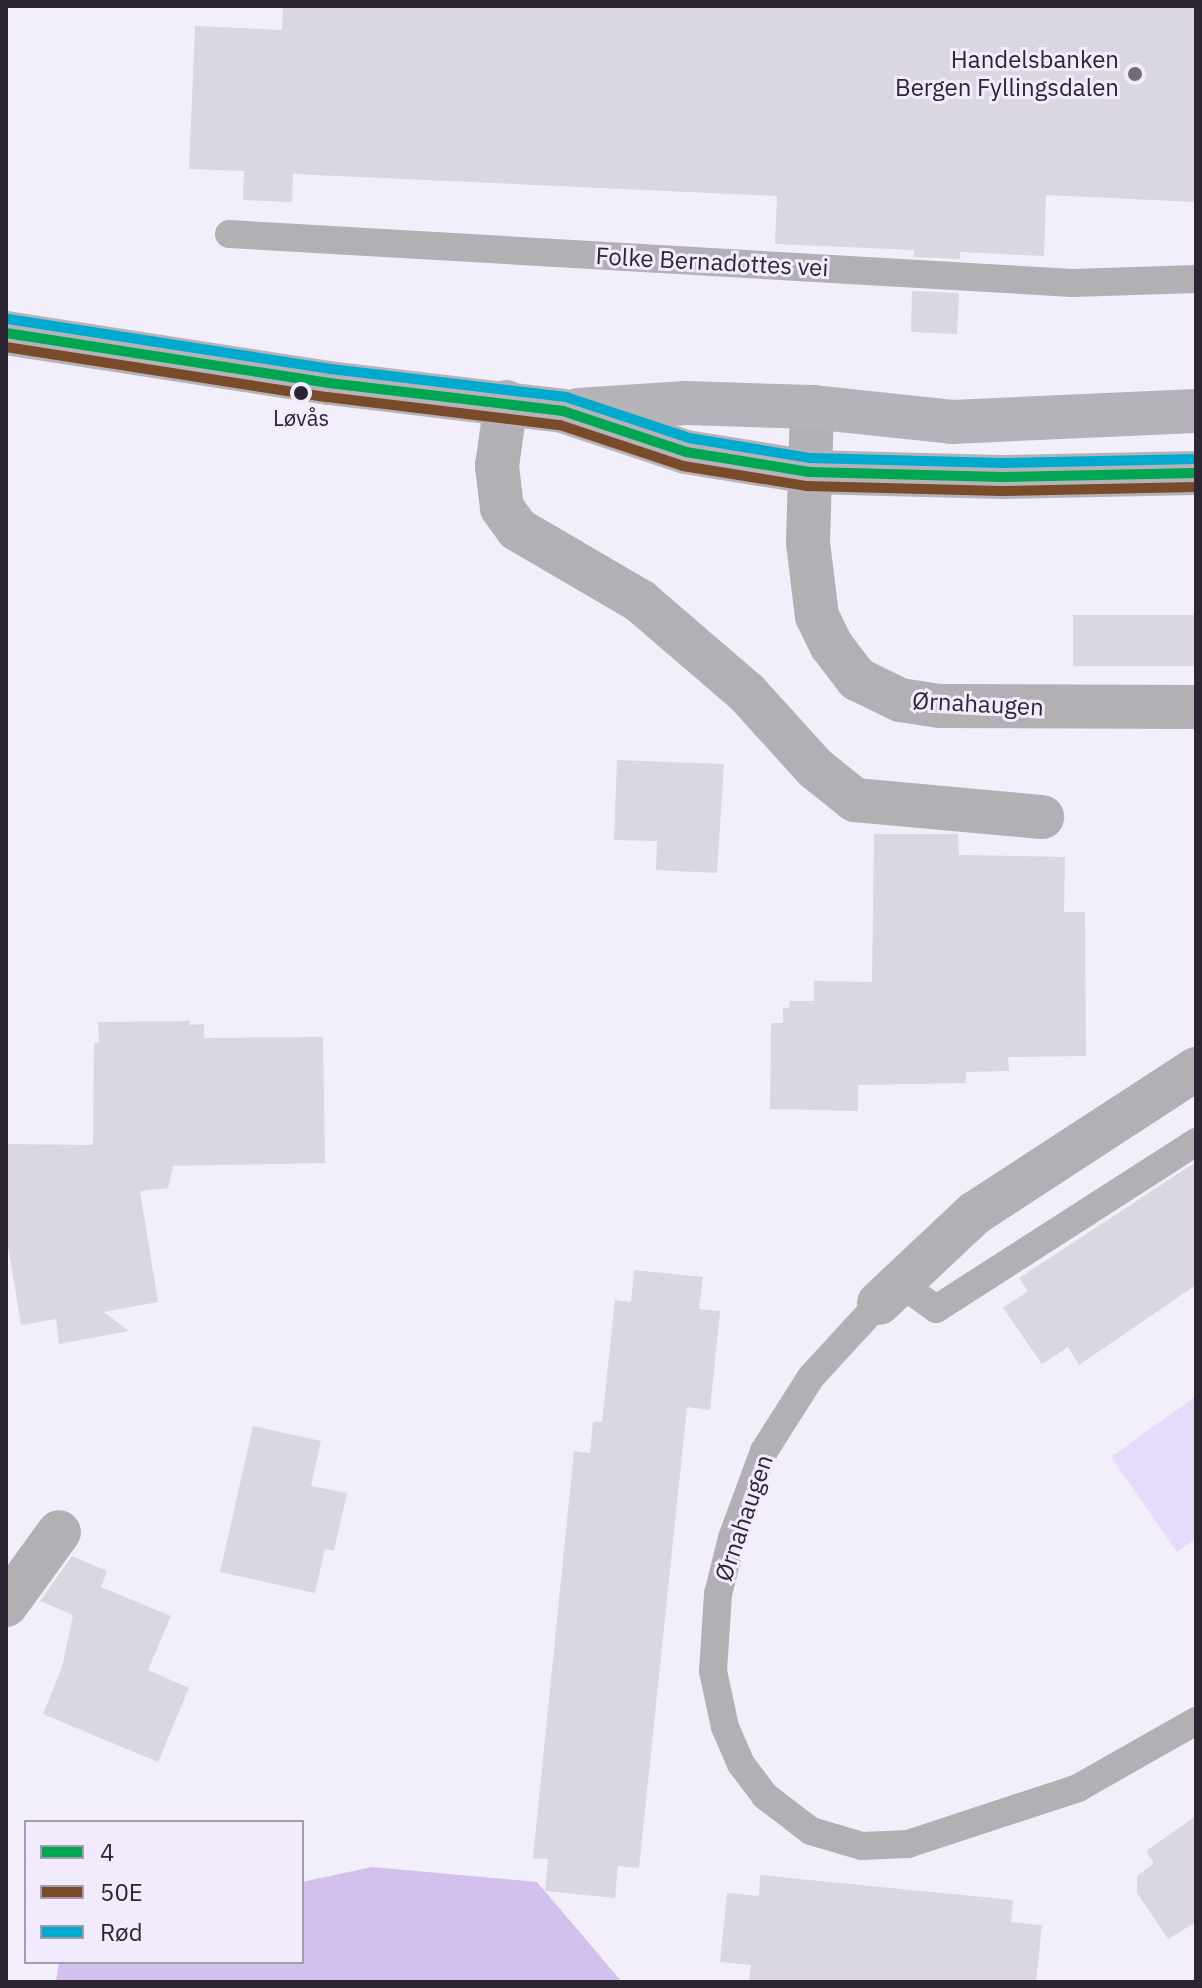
<!DOCTYPE html>
<meta charset="utf-8">
<style>
body{margin:0}
#map{position:relative;width:1202px;height:1988px;overflow:hidden;background:#f3effa;font-family:"IBM Plex Sans",sans-serif}
div>[style]{position:absolute}
.green>*{inset:0;background:#e7dbfc}
.forest>*{inset:0;background:#d3c1ed}
.building>*{inset:0;background:#dbd7e1}
.service>*{height:28px;margin:-14px;padding:0 14px;transform-origin:14px;border-radius:14px;background:#b2afb5}
.minor>*{height:44px;margin:-22px;padding:0 22px;transform-origin:22px;border-radius:22px;background:#b2afb5}
.primary>*{height:44px;margin:-22px;padding:0 22px;transform-origin:22px;border-radius:22px;background:#b5b3b9}
.bus-1>*{height:10px;margin:-5px;padding:0 5px;transform-origin:5px;border-radius:5px;background:#00a651}
.bus-2>*{height:10px;margin:-5px;padding:0 5px;transform-origin:5px;border-radius:5px;background:#7a4b2a}
.bus-3>*{height:10px;margin:-5px;padding:0 5px;transform-origin:5px;border-radius:5px;background:#00a9ce}
.dots>*{width:22px;height:22px;translate:-50% -50%;box-sizing:border-box;border:4px solid #f2ebfe;border-radius:50%}
span{translate:-50% -50%;white-space:nowrap;text-align:center;line-height:1.15;-webkit-text-stroke:6px #f2ebfe;paint-order:stroke}
.bus-label{font-size:22px;color:#2b2632}
.poi-label{font-size:24px;color:#2b2632}
.right{translate:-100% -50%;text-align:right}
.street-label{font-size:24px;color:#2b2632}
.frame{position:absolute;inset:0;border:8px solid #2b2632;pointer-events:none}
.legend{position:absolute;left:24px;top:1820px;width:280px;height:144px;box-sizing:border-box;background:#f2ebfe;border:2px solid #a29cac;margin:0;padding:10px 14px;list-style:none;font-size:24px;color:#2b2632}
.legend li{display:flex;align-items:center;gap:16px;height:40px}
.legend b{width:40px;border:2px solid #a29cac}
</style>
<div id="map">
<div class="green">
<i style="clip-path:polygon(1196px 1396px,1196px 1539px,1177px 1552px,1111px 1457px)"></i>
</div>
<div class="forest">
<i style="clip-path:polygon(372px 1867px,537px 1882px,622px 1982px,56px 1982px,59px 1962px,302px 1962px,302px 1882px)"></i>
</div>
<div class="building">
<i style="clip-path:polygon(283px 6px,1196px 6px,1196px 202px,1046px 195px,1044px 256px,960px 252px,960px 259px,914px 257px,914px 250px,775px 244px,777px 196px,293px 174px,292px 202px,243px 200px,244px 171px,189px 169px,195px 26px,282px 30px)"></i>
<i style="clip-path:polygon(912px 291px,959px 293px,957px 334px,911px 332px)"></i>
<i style="clip-path:polygon(1073px 615px,1196px 615px,1196px 666px,1073px 666px)"></i>
<i style="clip-path:polygon(617px 760px,724px 764px,717px 873px,656px 870px,657px 841px,614px 840px)"></i>
<i style="clip-path:polygon(874px 834px,958px 834px,959px 855px,1065px 857px,1064px 912px,1085px 912px,1086px 1056px,1008px 1057px,1009px 1071px,966px 1072px,966px 1083px,858px 1085px,858px 1111px,770px 1109px,771px 1023px,783px 1023px,783px 1008px,789px 1008px,790px 1001px,814px 1001px,814px 981px,872px 982px)"></i>
<i style="clip-path:polygon(190px 1021px,190px 1025px,204px 1024px,204px 1038px,323px 1037px,325px 1163px,173px 1166px,168px 1188px,140px 1191px,158px 1302px,104px 1312px,129px 1331px,59px 1344px,56px 1319px,21px 1325px,6px 1234px,6px 1144px,93px 1145px,94px 1043px,99px 1043px,98px 1022px)"></i>
<i style="clip-path:polygon(1196px 1162px,1196px 1285px,1079px 1365px,1068px 1347px,1042px 1364px,1003px 1308px,1028px 1291px,1019px 1278px)"></i>
<i style="clip-path:polygon(634px 1270px,703px 1277px,699px 1309px,720px 1311px,710px 1410px,687px 1407px,639px 1868px,618px 1866px,615px 1898px,545px 1891px,548px 1859px,533px 1858px,574px 1451px,590px 1453px,593px 1422px,602px 1422px,615px 1300px,631px 1302px)"></i>
<i style="clip-path:polygon(253px 1426px,321px 1441px,311px 1486px,347px 1493px,334px 1551px,325px 1549px,315px 1593px,220px 1572px)"></i>
<i style="clip-path:polygon(72px 1556px,107px 1571px,101px 1587px,171px 1616px,148px 1670px,189px 1688px,158px 1762px,43px 1714px,62px 1667px,73px 1615px,40px 1601px)"></i>
<i style="clip-path:polygon(1196px 1816px,1196px 1922px,1168px 1939px,1137px 1893px,1137px 1876px,1154px 1863px,1146px 1851px)"></i>
<i style="clip-path:polygon(760px 1875px,1013px 1900px,1011px 1922px,1042px 1925px,1036px 1982px,749px 1982px,751px 1965px,720px 1962px,727px 1893px,759px 1896px)"></i>
</div>
<div class="service">
<i style="left:229px;top:234px;width:845px;rotate:3.32deg"></i>
<i style="left:1073px;top:283px;width:123px;rotate:-1.9deg"></i>
<i style="left:900px;top:1283px;width:44px;rotate:35.8deg"></i>
<i style="left:936px;top:1309px;width:309px;rotate:-32.7deg"></i>
<i style="left:879px;top:1303px;width:100px;rotate:132.6deg"></i>
<i style="left:811px;top:1377px;width:88px;rotate:122.4deg"></i>
<i style="left:764px;top:1451px;width:93px;rotate:110.2deg"></i>
<i style="left:732px;top:1538px;width:58px;rotate:104deg"></i>
<i style="left:718px;top:1594px;width:77px;rotate:93.7deg"></i>
<i style="left:713px;top:1671px;width:57px;rotate:77.9deg"></i>
<i style="left:725px;top:1727px;width:40px;rotate:66.6deg"></i>
<i style="left:741px;top:1764px;width:40px;rotate:53deg"></i>
<i style="left:765px;top:1796px;width:58px;rotate:37.3deg"></i>
<i style="left:811px;top:1831px;width:53px;rotate:16.4deg"></i>
<i style="left:862px;top:1846px;width:46px;rotate:-2.5deg"></i>
<i style="left:908px;top:1844px;width:179px;rotate:-18.2deg"></i>
<i style="left:1078px;top:1788px;width:136px;rotate:-29.6deg"></i>
</div>
<div class="minor">
<i style="left:506px;top:402px;width:65px;rotate:98deg"></i>
<i style="left:497px;top:466px;width:42px;rotate:83.2deg"></i>
<i style="left:502px;top:508px;width:26px;rotate:54deg"></i>
<i style="left:517px;top:529px;width:143px;rotate:30.3deg"></i>
<i style="left:640px;top:601px;width:141px;rotate:40.7deg"></i>
<i style="left:747px;top:693px;width:101px;rotate:47.8deg"></i>
<i style="left:815px;top:768px;width:51px;rotate:38.7deg"></i>
<i style="left:855px;top:800px;width:188px;rotate:5.2deg"></i>
<i style="left:812px;top:407px;width:136px;rotate:91.7deg"></i>
<i style="left:808px;top:543px;width:74px;rotate:83deg"></i>
<i style="left:817px;top:616px;width:32px;rotate:64deg"></i>
<i style="left:831px;top:645px;width:43px;rotate:52.6deg"></i>
<i style="left:857px;top:679px;width:48px;rotate:26deg"></i>
<i style="left:900px;top:700px;width:40px;rotate:8.5deg"></i>
<i style="left:940px;top:706px;width:256px;rotate:0.2deg"></i>
<i style="left:879px;top:1303px;width:132px;rotate:-43.2deg"></i>
<i style="left:975px;top:1213px;width:264px;rotate:-33.1deg"></i>
<i style="left:6px;top:1605px;width:90px;rotate:-54deg"></i>
</div>
<div class="primary">
<i style="left:6px;top:333px;width:327px;rotate:8.8deg"></i>
<i style="left:329px;top:383px;width:236px;rotate:6.8deg"></i>
<i style="left:563px;top:411px;width:130px;rotate:18.4deg"></i>
<i style="left:686px;top:452px;width:125px;rotate:9.2deg"></i>
<i style="left:809px;top:472px;width:193px;rotate:1.5deg"></i>
<i style="left:1002px;top:477px;width:194px;rotate:-1.2deg"></i>
<i style="left:578px;top:410px;width:108px;rotate:-3.7deg"></i>
<i style="left:686px;top:403px;width:126px;rotate:1.8deg"></i>
<i style="left:812px;top:407px;width:141px;rotate:6.1deg"></i>
<i style="left:952px;top:422px;width:244px;rotate:-2.6deg"></i>
</div>
<div class="bus-1">
<i style="left:6px;top:333px;width:327px;rotate:8.8deg"></i>
<i style="left:329px;top:383px;width:236px;rotate:6.8deg"></i>
<i style="left:563px;top:411px;width:130px;rotate:18.4deg"></i>
<i style="left:686px;top:452px;width:125px;rotate:9.2deg"></i>
<i style="left:809px;top:472px;width:193px;rotate:1.5deg"></i>
<i style="left:1002px;top:477px;width:194px;rotate:-1.2deg"></i>
</div>
<div class="bus-2">
<i style="left:6px;top:347px;width:325px;rotate:8.9deg"></i>
<i style="left:327px;top:397px;width:235px;rotate:6.9deg"></i>
<i style="left:560px;top:425px;width:130px;rotate:18.4deg"></i>
<i style="left:683px;top:466px;width:126px;rotate:9.2deg"></i>
<i style="left:807px;top:486px;width:195px;rotate:1.5deg"></i>
<i style="left:1002px;top:491px;width:194px;rotate:-1.2deg"></i>
</div>
<div class="bus-3">
<i style="left:8px;top:319px;width:327px;rotate:8.8deg"></i>
<i style="left:331px;top:369px;width:237px;rotate:6.8deg"></i>
<i style="left:566px;top:397px;width:130px;rotate:18.4deg"></i>
<i style="left:689px;top:438px;width:123px;rotate:9.4deg"></i>
<i style="left:810px;top:458px;width:192px;rotate:1.5deg"></i>
<i style="left:1002px;top:463px;width:194px;rotate:-1.2deg"></i>
</div>
<div class="dots">
<i style="left:1135px;top:74px;background:#716c78"></i>
<i style="left:301px;top:393px;background:#2b2632"></i>
</div>
<div class="bus-label">
<span style="left:301px;top:418px">Løvås</span>
</div>
<div class="poi-label">
<span class="right" style="left:1119px;top:74px">Handelsbanken<br>Bergen Fyllingsdalen</span>
</div>
<div class="street-label">
<span style="left:712px;top:262px;rotate:3deg">Folke Bernadottes vei</span>
<span style="left:978px;top:704px;rotate:3deg">Ørnahaugen</span>
<span style="left:744px;top:1518px;rotate:-71deg">Ørnahaugen</span>
</div>
<div class="frame"></div>
<ul class="legend">
<li><b style="height:10px;background:#00a651"></b>4</li>
<li><b style="height:10px;background:#7a4b2a"></b>50E</li>
<li><b style="height:10px;background:#00a9ce"></b>Rød</li>
</ul>
</div>
